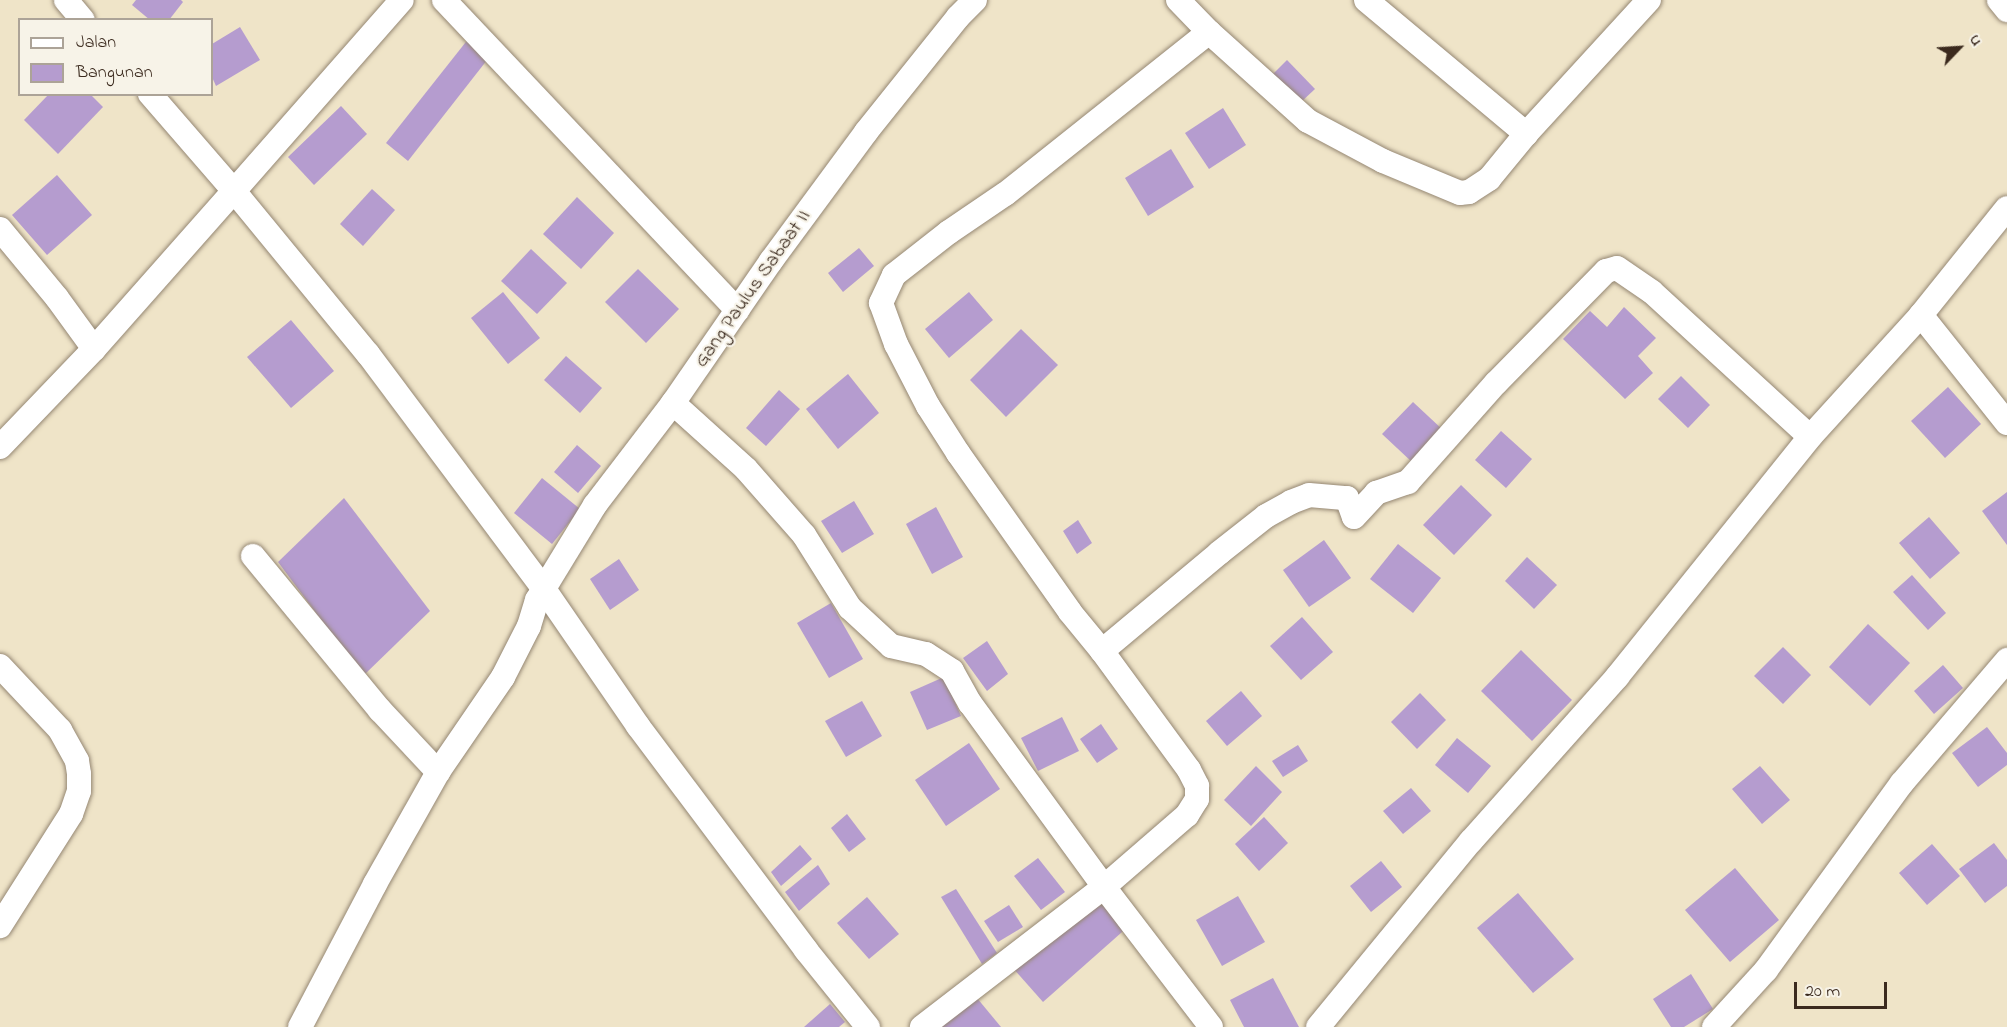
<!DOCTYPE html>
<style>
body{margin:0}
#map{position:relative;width:2007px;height:1027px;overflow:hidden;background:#efe4c8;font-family:"Indie Flower",sans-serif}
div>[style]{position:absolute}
.building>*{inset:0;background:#b59ccf}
.roads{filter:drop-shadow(0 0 2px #958773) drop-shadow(0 0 2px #958773)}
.street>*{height:24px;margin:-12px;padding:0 12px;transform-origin:12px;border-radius:12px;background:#fff}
span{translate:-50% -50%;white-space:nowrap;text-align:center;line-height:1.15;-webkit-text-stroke:4.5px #f7f3e8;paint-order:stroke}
.street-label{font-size:20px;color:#3b2a1e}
.legend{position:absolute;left:18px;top:18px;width:195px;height:78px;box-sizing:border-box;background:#f7f3e8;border:2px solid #aca397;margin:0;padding:8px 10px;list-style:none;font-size:18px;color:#3b2a1e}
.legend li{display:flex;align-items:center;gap:12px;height:30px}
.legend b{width:30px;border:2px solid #aca397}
.north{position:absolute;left:1929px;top:18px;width:60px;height:60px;-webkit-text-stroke:4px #f7f3e8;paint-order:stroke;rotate:65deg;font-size:16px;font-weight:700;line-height:24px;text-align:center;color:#3b2a1e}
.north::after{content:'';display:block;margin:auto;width:21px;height:27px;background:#3b2a1e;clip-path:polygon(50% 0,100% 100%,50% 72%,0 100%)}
.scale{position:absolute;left:1794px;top:982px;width:93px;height:27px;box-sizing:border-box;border:3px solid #3b2a1e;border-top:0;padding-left:8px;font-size:18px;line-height:21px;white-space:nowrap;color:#3b2a1e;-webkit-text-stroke:4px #f7f3e8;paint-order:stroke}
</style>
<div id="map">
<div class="building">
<i style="clip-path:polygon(136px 0,181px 0,183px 2px,169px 20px,150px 20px,132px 5px)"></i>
<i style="clip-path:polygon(240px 27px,260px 60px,216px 86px,212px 77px,212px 44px)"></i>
<i style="clip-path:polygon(469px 38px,491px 55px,408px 161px,386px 143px)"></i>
<i style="clip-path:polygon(1287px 60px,1315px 89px,1300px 103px,1272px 75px)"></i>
<i style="clip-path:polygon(49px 94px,90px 94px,103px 107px,58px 154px,24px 120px)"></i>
<i style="clip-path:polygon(341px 106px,367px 134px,314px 185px,288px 157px)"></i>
<i style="clip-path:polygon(1223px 108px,1246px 145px,1209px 169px,1185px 133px)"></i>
<i style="clip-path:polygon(1171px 149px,1194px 187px,1148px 216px,1125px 178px)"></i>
<i style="clip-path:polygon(57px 175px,92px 215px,47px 255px,12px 215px)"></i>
<i style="clip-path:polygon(372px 189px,395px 210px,363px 246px,340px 224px)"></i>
<i style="clip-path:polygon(577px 197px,614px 233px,581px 269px,543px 234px)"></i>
<i style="clip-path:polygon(859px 248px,874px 266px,843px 292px,828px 273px)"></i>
<i style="clip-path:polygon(531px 249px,567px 283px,537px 314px,501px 281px)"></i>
<i style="clip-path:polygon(638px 269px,679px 309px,646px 343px,605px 302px)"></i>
<i style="clip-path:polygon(503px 292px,540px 338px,508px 364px,471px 318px)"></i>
<i style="clip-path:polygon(969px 292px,993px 320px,949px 358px,925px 329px)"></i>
<i style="clip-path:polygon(1624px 307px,1656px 338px,1638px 356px,1653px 373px,1625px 399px,1563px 339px,1590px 311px,1607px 327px)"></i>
<i style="clip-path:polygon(291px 320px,334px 371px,291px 408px,247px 357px)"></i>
<i style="clip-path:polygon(1021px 329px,1058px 365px,1006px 417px,970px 380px)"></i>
<i style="clip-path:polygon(566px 356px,602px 388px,580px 413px,544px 380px)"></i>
<i style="clip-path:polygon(848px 374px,879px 413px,838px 449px,806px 409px)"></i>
<i style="clip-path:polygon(1681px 376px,1710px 405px,1688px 428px,1658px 399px)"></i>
<i style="clip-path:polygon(1948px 387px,1981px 424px,1945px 458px,1911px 421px)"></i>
<i style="clip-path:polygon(779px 390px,800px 409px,766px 446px,746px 428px)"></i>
<i style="clip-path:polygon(1413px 402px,1443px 430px,1413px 463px,1382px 434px)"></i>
<i style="clip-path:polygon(1501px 431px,1532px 459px,1506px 488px,1475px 460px)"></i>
<i style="clip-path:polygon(577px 445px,601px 466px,578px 493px,554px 472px)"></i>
<i style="clip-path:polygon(542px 478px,580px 509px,552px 544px,514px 513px)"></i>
<i style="clip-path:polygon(1461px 485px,1492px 515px,1454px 555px,1423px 525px)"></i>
<i style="clip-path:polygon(2007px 492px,2007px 545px,1982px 511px)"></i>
<i style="clip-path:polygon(344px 498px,430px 611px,363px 676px,278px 562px)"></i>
<i style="clip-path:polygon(854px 501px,874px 534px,842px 553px,821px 521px)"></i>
<i style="clip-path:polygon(936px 507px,963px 557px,932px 574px,906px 524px)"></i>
<i style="clip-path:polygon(1929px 517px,1960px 553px,1930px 579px,1899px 543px)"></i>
<i style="clip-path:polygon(1078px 520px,1092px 543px,1077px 554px,1063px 531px)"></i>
<i style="clip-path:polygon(1324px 540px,1351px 578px,1309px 607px,1283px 570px)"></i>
<i style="clip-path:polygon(1398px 544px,1441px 578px,1413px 613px,1370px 579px)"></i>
<i style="clip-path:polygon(1527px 557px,1557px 585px,1534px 609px,1505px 581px)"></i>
<i style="clip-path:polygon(619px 559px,639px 590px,610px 610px,590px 579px)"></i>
<i style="clip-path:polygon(1912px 575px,1946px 613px,1928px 630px,1893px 592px)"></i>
<i style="clip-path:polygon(831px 603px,863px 659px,829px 678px,797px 623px)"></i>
<i style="clip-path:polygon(1302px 617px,1333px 652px,1301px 680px,1270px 646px)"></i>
<i style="clip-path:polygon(1868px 624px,1910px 663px,1870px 706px,1829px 667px)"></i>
<i style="clip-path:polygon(987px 641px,1008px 674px,987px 691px,963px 658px)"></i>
<i style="clip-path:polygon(1783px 647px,1811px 675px,1783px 704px,1754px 676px)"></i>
<i style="clip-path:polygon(1521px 650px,1572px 700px,1532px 741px,1481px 691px)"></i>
<i style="clip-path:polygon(1943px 665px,1963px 688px,1934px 714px,1914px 691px)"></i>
<i style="clip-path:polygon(944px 677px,961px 716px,927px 730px,910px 692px)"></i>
<i style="clip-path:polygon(1241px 691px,1262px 716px,1227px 746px,1206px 721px)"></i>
<i style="clip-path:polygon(1420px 693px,1446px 720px,1417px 749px,1391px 722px)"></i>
<i style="clip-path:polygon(862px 701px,882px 736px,846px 757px,825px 721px)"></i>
<i style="clip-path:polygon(1062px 717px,1079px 751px,1038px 771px,1021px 738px)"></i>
<i style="clip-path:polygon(1101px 724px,1118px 749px,1097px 763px,1080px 739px)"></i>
<i style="clip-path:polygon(1987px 727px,2007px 753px,2007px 765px,1978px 787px,1952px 753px)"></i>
<i style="clip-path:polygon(1457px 738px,1491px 766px,1468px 793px,1435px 765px)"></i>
<i style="clip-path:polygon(969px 743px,1000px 789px,946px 826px,915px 780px)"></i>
<i style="clip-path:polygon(1298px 745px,1308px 761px,1283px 777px,1272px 761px)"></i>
<i style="clip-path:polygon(1256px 766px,1282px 792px,1251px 826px,1224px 800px)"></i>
<i style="clip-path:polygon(1760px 766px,1790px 800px,1762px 824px,1732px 789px)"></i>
<i style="clip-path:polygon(1411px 788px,1431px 811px,1403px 834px,1383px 811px)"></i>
<i style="clip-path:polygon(847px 814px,866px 839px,849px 852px,831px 828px)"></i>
<i style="clip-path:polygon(1264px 817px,1288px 843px,1259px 871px,1235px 844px)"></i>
<i style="clip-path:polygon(1994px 843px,2007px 860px,2007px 886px,1985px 903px,1959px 869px)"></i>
<i style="clip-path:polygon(1932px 844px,1960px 876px,1927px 905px,1899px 873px)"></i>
<i style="clip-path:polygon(800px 845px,812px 859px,781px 886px,771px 872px)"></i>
<i style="clip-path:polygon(1038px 858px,1065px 892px,1041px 910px,1014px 876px)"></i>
<i style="clip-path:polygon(1381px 861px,1402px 887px,1371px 912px,1350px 886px)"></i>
<i style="clip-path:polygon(818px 865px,830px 884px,799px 911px,785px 892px)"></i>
<i style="clip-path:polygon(1735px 868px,1779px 920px,1730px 962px,1685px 910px)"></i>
<i style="clip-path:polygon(956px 889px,997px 953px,982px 964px,941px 897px)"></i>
<i style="clip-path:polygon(1101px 892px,1130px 925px,1043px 1002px,1012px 967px)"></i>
<i style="clip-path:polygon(1518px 893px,1574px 959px,1533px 993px,1477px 928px)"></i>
<i style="clip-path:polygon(1238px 896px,1265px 942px,1222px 966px,1196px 920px)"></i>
<i style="clip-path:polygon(867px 897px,899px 934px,869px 959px,837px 923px)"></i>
<i style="clip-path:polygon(1009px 905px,1023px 927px,998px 942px,984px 921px)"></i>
<i style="clip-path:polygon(1691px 974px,1713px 1009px,1684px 1027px,1671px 1027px,1653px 999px)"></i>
<i style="clip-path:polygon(1273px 978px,1299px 1027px,1244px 1027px,1230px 1000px)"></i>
<i style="clip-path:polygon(972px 992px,1001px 1027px,940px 1027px)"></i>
<i style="clip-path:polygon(830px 1004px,845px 1022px,839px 1027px,804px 1027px)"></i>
</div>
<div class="roads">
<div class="street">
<i style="left:66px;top:0;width:26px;rotate:50deg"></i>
<i style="left:444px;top:0;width:427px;rotate:46.6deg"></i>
<i style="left:1178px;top:0;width:45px;rotate:45.9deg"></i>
<i style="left:1209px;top:32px;width:133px;rotate:42deg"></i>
<i style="left:1308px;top:121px;width:85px;rotate:28.1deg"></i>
<i style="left:1383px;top:161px;width:83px;rotate:22.6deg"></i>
<i style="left:1460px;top:193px;width:9px;rotate:-6deg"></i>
<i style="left:1469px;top:192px;width:24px;rotate:-33deg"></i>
<i style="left:1489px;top:179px;width:58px;rotate:-50.6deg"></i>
<i style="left:1526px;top:134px;width:182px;rotate:-47.5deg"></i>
<i style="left:1366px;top:0;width:209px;rotate:39.9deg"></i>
<i style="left:1999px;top:0;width:13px;rotate:51deg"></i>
<i style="left:1209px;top:32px;width:260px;rotate:141.5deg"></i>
<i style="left:1005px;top:194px;width:68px;rotate:145.8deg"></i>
<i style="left:949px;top:232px;width:70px;rotate:142deg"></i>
<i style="left:894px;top:275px;width:31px;rotate:115deg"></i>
<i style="left:881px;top:303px;width:44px;rotate:69.9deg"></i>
<i style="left:896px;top:344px;width:70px;rotate:62.7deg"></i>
<i style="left:928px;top:406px;width:56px;rotate:57.4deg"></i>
<i style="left:958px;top:453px;width:194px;rotate:54.8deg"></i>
<i style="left:1070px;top:612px;width:50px;rotate:50.6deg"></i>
<i style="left:1102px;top:651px;width:147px;rotate:53.8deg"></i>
<i style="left:1189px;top:770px;width:18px;rotate:63deg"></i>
<i style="left:1197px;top:786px;width:13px;rotate:90deg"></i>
<i style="left:1197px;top:799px;width:19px;rotate:122deg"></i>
<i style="left:1187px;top:815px;width:110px;rotate:139.1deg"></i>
<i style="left:1104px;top:887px;width:176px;rotate:52.6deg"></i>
<i style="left:150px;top:94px;width:128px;rotate:49.1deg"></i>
<i style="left:234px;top:191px;width:254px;rotate:-48.7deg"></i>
<i style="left:0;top:229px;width:89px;rotate:50.4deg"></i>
<i style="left:57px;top:298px;width:63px;rotate:54deg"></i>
<i style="left:1921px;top:315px;width:137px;rotate:-51.2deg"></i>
<i style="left:673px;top:403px;width:98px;rotate:42.1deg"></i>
<i style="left:746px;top:469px;width:88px;rotate:48.7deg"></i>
<i style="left:804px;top:535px;width:86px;rotate:57.8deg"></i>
<i style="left:850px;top:608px;width:56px;rotate:42.8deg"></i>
<i style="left:891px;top:646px;width:36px;rotate:13deg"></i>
<i style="left:926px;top:654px;width:31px;rotate:33deg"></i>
<i style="left:952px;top:671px;width:37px;rotate:61deg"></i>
<i style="left:970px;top:703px;width:228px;rotate:53.9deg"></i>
<i style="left:1104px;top:887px;width:230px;rotate:142.4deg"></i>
<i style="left:0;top:447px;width:136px;rotate:-46.2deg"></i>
<i style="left:94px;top:349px;width:211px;rotate:-48.5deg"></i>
<i style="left:234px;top:191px;width:211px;rotate:50.6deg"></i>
<i style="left:368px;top:354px;width:294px;rotate:53.2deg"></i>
<i style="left:544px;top:589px;width:166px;rotate:55.5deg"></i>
<i style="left:638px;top:726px;width:280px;rotate:53.1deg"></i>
<i style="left:806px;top:950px;width:99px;rotate:51.2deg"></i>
<i style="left:253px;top:556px;width:200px;rotate:50.5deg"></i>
<i style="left:380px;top:710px;width:85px;rotate:46.9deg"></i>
<i style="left:1102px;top:651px;width:153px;rotate:-39.9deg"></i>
<i style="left:1219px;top:553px;width:60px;rotate:-38.2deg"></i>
<i style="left:1266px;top:516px;width:29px;rotate:-29deg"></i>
<i style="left:1291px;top:502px;width:19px;rotate:-21deg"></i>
<i style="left:1309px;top:495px;width:38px;rotate:5deg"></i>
<i style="left:1347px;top:498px;width:20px;rotate:70deg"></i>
<i style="left:1354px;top:517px;width:33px;rotate:-47deg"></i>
<i style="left:1376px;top:493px;width:34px;rotate:-19deg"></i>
<i style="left:1408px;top:482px;width:132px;rotate:-48.4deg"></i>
<i style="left:1496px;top:383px;width:157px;rotate:-45.5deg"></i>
<i style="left:1606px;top:271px;width:11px;rotate:-15deg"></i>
<i style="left:1617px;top:268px;width:42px;rotate:34.4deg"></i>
<i style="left:1652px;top:292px;width:214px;rotate:42.5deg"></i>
<i style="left:0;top:666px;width:88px;rotate:46.8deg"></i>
<i style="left:60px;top:730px;width:35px;rotate:61deg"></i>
<i style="left:77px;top:761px;width:13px;rotate:81deg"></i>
<i style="left:79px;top:774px;width:17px;rotate:90deg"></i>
<i style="left:79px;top:791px;width:24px;rotate:109deg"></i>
<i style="left:71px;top:814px;width:133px;rotate:122.4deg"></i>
<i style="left:300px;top:1027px;width:161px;rotate:-62.3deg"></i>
<i style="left:375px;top:884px;width:129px;rotate:-60.6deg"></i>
<i style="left:438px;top:772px;width:115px;rotate:-55.6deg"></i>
<i style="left:503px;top:677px;width:57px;rotate:-63deg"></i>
<i style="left:529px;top:626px;width:27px;rotate:-73deg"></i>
<i style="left:537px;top:600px;width:111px;rotate:-58.6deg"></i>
<i style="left:595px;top:505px;width:128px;rotate:-52.6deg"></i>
<i style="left:673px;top:403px;width:173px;rotate:-55.4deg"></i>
<i style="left:771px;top:261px;width:160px;rotate:-53.6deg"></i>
<i style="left:866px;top:132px;width:147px;rotate:-51.3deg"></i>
<i style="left:958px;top:17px;width:24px;rotate:-45deg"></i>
<i style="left:1318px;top:1027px;width:241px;rotate:-50.6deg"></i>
<i style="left:1471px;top:841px;width:220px;rotate:-48.3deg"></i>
<i style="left:1617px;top:677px;width:308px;rotate:-51.2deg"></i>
<i style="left:1810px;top:437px;width:165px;rotate:-47.7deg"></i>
<i style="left:1921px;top:315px;width:138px;rotate:51.5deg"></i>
<i style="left:1714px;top:1027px;width:77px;rotate:-47.6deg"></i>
<i style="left:1766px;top:970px;width:231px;rotate:-54deg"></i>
<i style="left:1902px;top:783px;width:162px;rotate:-49.5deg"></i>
</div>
</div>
<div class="street-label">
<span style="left:753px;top:289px;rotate:-55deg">Gang Paulus Sabaat II</span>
</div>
<ul class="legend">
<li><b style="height:8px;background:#fff"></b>Jalan</li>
<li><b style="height:16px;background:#b59ccf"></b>Bangunan</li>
</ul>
<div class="north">U</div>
<div class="scale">20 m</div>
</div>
